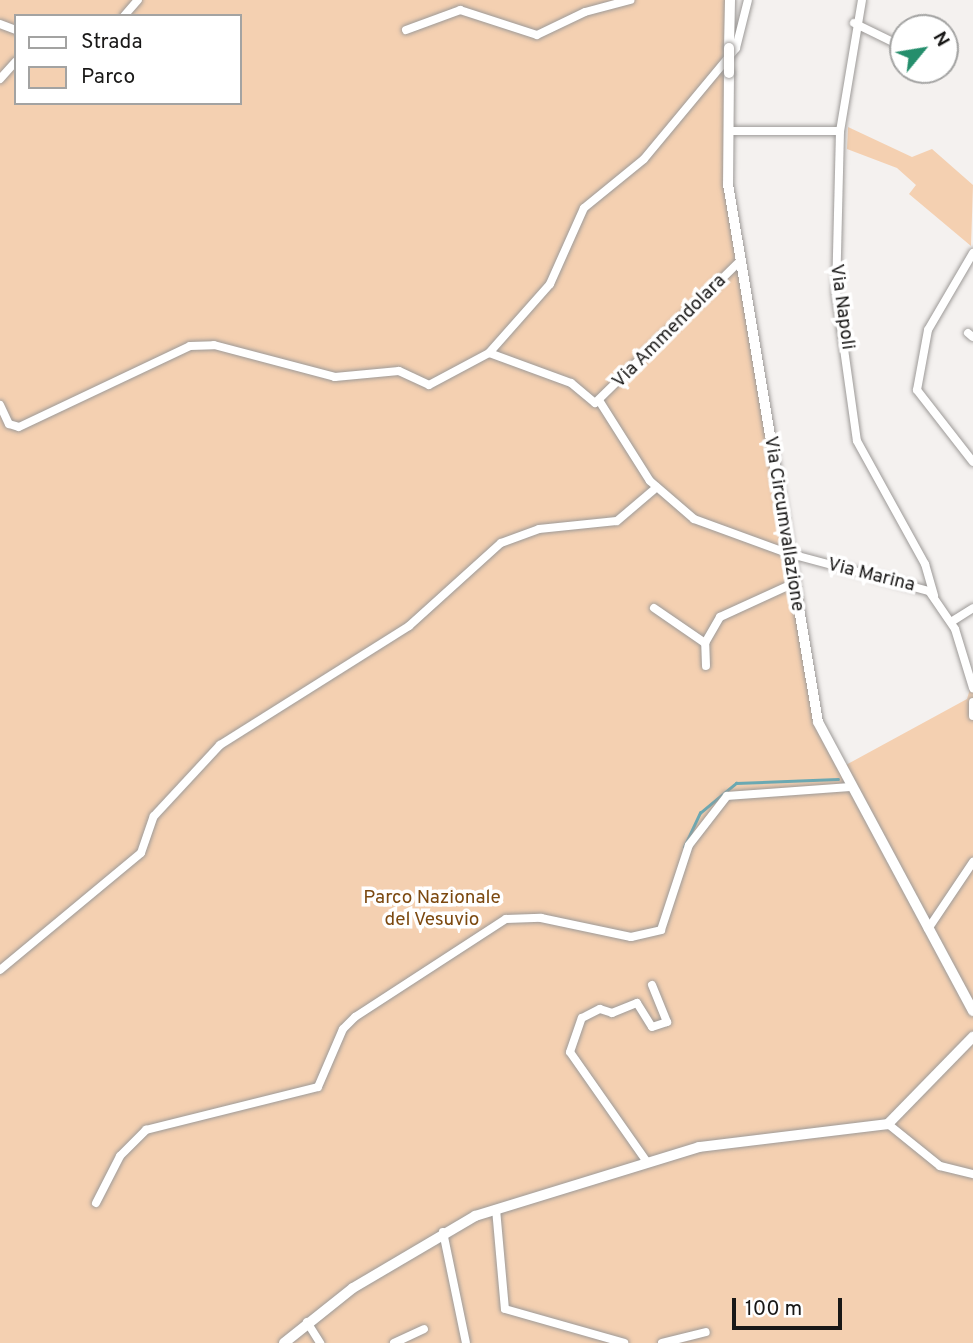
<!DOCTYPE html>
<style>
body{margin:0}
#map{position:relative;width:973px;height:1343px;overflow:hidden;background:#f4f1ef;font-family:Overpass,sans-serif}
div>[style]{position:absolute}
.green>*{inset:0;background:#f4d0b1}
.stream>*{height:2.5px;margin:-1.25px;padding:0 1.25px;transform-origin:1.25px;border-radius:1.25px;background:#6aa9b3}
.roads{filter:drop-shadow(0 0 2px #9d9a98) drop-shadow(0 0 2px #9d9a98)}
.minor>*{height:8px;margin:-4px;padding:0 4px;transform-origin:4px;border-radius:4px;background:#fff}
.tertiary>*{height:10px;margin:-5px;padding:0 5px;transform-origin:5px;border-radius:5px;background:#fff}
.secondary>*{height:10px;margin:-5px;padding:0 5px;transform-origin:5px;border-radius:5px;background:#fff}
.bridges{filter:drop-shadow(0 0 2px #9d9a98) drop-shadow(0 0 2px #9d9a98)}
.secondary-bridge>*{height:10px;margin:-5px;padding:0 5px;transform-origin:5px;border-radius:5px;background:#fff}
span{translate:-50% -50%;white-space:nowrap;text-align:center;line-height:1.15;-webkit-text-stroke:7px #fff;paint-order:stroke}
.street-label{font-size:19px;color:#191817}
.park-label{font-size:19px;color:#7c4910}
.legend{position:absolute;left:14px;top:14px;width:228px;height:91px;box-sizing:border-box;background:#fff;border:2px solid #a3a3a2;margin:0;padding:9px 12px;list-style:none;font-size:21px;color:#191817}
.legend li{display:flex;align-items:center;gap:14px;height:35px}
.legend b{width:35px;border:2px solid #a3a3a2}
.north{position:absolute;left:889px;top:14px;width:70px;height:70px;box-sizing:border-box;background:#fff;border:2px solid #a3a3a2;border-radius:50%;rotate:60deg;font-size:19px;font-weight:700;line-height:28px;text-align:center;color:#191817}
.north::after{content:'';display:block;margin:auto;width:24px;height:32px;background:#258e6c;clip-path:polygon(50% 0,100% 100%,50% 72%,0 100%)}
.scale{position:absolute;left:732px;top:1298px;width:110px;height:32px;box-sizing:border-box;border:4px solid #191817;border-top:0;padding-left:9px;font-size:21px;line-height:24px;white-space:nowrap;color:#191817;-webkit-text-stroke:5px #fff;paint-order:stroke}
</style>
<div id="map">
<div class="green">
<i style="clip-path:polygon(evenodd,0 0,734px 0,731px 192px,821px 720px,844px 766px,967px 699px,973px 679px,973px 1343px,0 1343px,0 0,16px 16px,240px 16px,240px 103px,16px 103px,16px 16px)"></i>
<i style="clip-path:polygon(848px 127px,912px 157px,932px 149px,973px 185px,971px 246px,909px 194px,916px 185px,897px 168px,847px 149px)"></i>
</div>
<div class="stream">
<i style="left:684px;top:847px;width:38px;rotate:-65deg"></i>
<i style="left:700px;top:813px;width:47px;rotate:-39.8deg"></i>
<i style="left:736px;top:783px;width:102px;rotate:-2.2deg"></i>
</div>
<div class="roads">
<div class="minor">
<i style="left:862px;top:0;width:133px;rotate:99.5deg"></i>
<i style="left:840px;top:131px;width:161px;rotate:91.4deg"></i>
<i style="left:836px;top:292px;width:150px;rotate:82deg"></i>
<i style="left:857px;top:441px;width:141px;rotate:61.1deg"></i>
<i style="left:925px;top:564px;width:33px;rotate:74deg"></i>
<i style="left:124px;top:16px;width:21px;rotate:-49deg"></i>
<i style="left:854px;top:23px;width:55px;rotate:26.1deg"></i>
<i style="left:0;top:24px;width:17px;rotate:21deg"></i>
<i style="left:406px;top:30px;width:58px;rotate:-20.3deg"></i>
<i style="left:460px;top:10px;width:81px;rotate:18deg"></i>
<i style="left:537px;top:35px;width:53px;rotate:-25.6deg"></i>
<i style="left:585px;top:12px;width:47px;rotate:-14.9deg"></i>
<i style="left:0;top:79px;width:24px;rotate:-48deg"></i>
<i style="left:728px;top:131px;width:112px"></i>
<i style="left:973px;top:253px;width:89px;rotate:120.3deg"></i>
<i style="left:928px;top:330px;width:61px;rotate:100.4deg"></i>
<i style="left:917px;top:390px;width:91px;rotate:52.1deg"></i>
<i style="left:740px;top:261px;width:203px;rotate:135.6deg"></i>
<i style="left:595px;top:403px;width:31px;rotate:-140deg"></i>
<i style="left:571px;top:383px;width:87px;rotate:-159.9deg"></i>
<i style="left:489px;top:353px;width:92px;rotate:-48.5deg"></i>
<i style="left:550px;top:284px;width:83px;rotate:-65.9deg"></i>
<i style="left:584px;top:208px;width:77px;rotate:-39.2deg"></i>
<i style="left:644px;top:159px;width:144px;rotate:-50.3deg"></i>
<i style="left:736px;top:48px;width:49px;rotate:-76deg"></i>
<i style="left:968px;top:333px;width:6px;rotate:39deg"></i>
<i style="left:600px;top:402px;width:93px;rotate:57.7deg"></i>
<i style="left:650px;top:481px;width:58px;rotate:40.8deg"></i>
<i style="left:694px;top:519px;width:99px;rotate:20.1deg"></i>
<i style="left:787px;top:553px;width:147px;rotate:15deg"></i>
<i style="left:929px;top:591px;width:46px;rotate:55.6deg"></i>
<i style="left:955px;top:629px;width:62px;rotate:73deg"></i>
<i style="left:0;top:405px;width:21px;rotate:65deg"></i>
<i style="left:9px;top:424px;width:10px;rotate:17deg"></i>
<i style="left:19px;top:427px;width:189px;rotate:-25.3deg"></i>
<i style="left:190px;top:346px;width:24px;rotate:-2deg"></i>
<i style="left:214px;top:345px;width:125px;rotate:14.8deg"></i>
<i style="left:335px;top:377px;width:64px;rotate:-5.4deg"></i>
<i style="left:399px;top:371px;width:33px;rotate:25deg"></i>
<i style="left:429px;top:385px;width:68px;rotate:-28.1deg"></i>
<i style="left:654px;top:608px;width:62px;rotate:34.5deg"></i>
<i style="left:951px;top:622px;width:26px;rotate:-32deg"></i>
<i style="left:706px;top:666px;width:23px;rotate:-92deg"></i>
<i style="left:705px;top:643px;width:30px;rotate:-60deg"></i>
<i style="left:720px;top:617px;width:79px;rotate:-24.6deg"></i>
<i style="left:973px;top:702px;width:14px;rotate:90deg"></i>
<i style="left:928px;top:929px;width:81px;rotate:-56.1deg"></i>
<i style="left:0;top:970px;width:183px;rotate:-39.7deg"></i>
<i style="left:141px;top:853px;width:39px;rotate:-71deg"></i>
<i style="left:154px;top:816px;width:97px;rotate:-47.1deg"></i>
<i style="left:220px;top:745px;width:223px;rotate:-32.2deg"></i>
<i style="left:409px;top:626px;width:124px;rotate:-42.1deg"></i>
<i style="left:501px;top:543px;width:40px;rotate:-20.2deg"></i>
<i style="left:539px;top:529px;width:78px;rotate:-5.9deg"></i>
<i style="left:617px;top:521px;width:52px;rotate:-40.4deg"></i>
<i style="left:888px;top:1124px;width:67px;rotate:38.9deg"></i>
<i style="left:940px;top:1166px;width:34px;rotate:14deg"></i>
<i style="left:647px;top:1162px;width:134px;rotate:-125deg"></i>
<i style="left:570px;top:1052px;width:36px;rotate:-71deg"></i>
<i style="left:582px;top:1018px;width:20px;rotate:-27deg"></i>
<i style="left:600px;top:1009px;width:13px;rotate:18deg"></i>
<i style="left:612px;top:1013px;width:27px;rotate:-22deg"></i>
<i style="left:637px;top:1003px;width:28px;rotate:58deg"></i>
<i style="left:652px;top:1027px;width:16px;rotate:-18deg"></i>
<i style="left:667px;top:1022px;width:40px;rotate:-112deg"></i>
<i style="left:96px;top:1203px;width:53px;rotate:-62.9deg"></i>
<i style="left:120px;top:1156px;width:37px;rotate:-45deg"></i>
<i style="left:146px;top:1130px;width:177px;rotate:-14deg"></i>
<i style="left:318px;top:1087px;width:63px;rotate:-66.7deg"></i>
<i style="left:343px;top:1029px;width:17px;rotate:-45deg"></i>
<i style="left:355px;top:1017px;width:180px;rotate:-33deg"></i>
<i style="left:506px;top:919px;width:35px;rotate:-2deg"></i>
<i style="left:541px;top:918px;width:92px;rotate:11.9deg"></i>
<i style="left:631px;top:937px;width:31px;rotate:-13deg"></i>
<i style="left:661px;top:930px;width:89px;rotate:-71.8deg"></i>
<i style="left:689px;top:845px;width:62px;rotate:-52.2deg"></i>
<i style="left:727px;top:796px;width:123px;rotate:-4.2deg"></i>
<i style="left:496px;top:1209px;width:100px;rotate:84.9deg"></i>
<i style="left:505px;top:1309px;width:124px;rotate:15.9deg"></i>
<i style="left:443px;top:1232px;width:113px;rotate:78.3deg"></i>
<i style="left:307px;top:1322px;width:25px;rotate:58deg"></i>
<i style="left:394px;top:1343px;width:33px;rotate:-25deg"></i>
<i style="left:662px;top:1343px;width:45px;rotate:-14deg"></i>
</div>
<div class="tertiary">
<i style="left:284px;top:1343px;width:88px;rotate:-38.6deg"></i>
<i style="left:353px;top:1288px;width:142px;rotate:-30.5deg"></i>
<i style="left:475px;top:1216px;width:234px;rotate:-17.1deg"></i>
<i style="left:699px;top:1147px;width:190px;rotate:-6.9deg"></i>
<i style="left:888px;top:1124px;width:122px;rotate:-45.7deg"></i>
</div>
<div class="secondary">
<i style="left:729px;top:48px;width:48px;rotate:-88.8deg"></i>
<i style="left:729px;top:73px;width:111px;rotate:90.5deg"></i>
<i style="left:728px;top:184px;width:545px;rotate:80.5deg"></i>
<i style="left:818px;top:722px;width:328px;rotate:61.8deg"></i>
</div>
</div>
<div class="bridges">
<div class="secondary-bridge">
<i style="left:729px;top:73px;width:25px;rotate:-90deg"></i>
</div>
</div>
<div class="street-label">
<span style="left:841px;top:307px;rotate:82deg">Via Napoli</span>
<span style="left:670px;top:332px;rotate:-45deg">Via Ammendolara</span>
<span style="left:783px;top:524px;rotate:81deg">Via Circumvallazione</span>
<span style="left:871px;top:576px;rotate:14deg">Via Marina</span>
</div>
<div class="park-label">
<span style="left:432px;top:910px">Parco Nazionale<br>del Vesuvio</span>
</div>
<ul class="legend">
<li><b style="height:9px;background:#fff"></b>Strada</li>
<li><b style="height:19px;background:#f4d0b1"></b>Parco</li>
</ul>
<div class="north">N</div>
<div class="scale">100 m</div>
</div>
